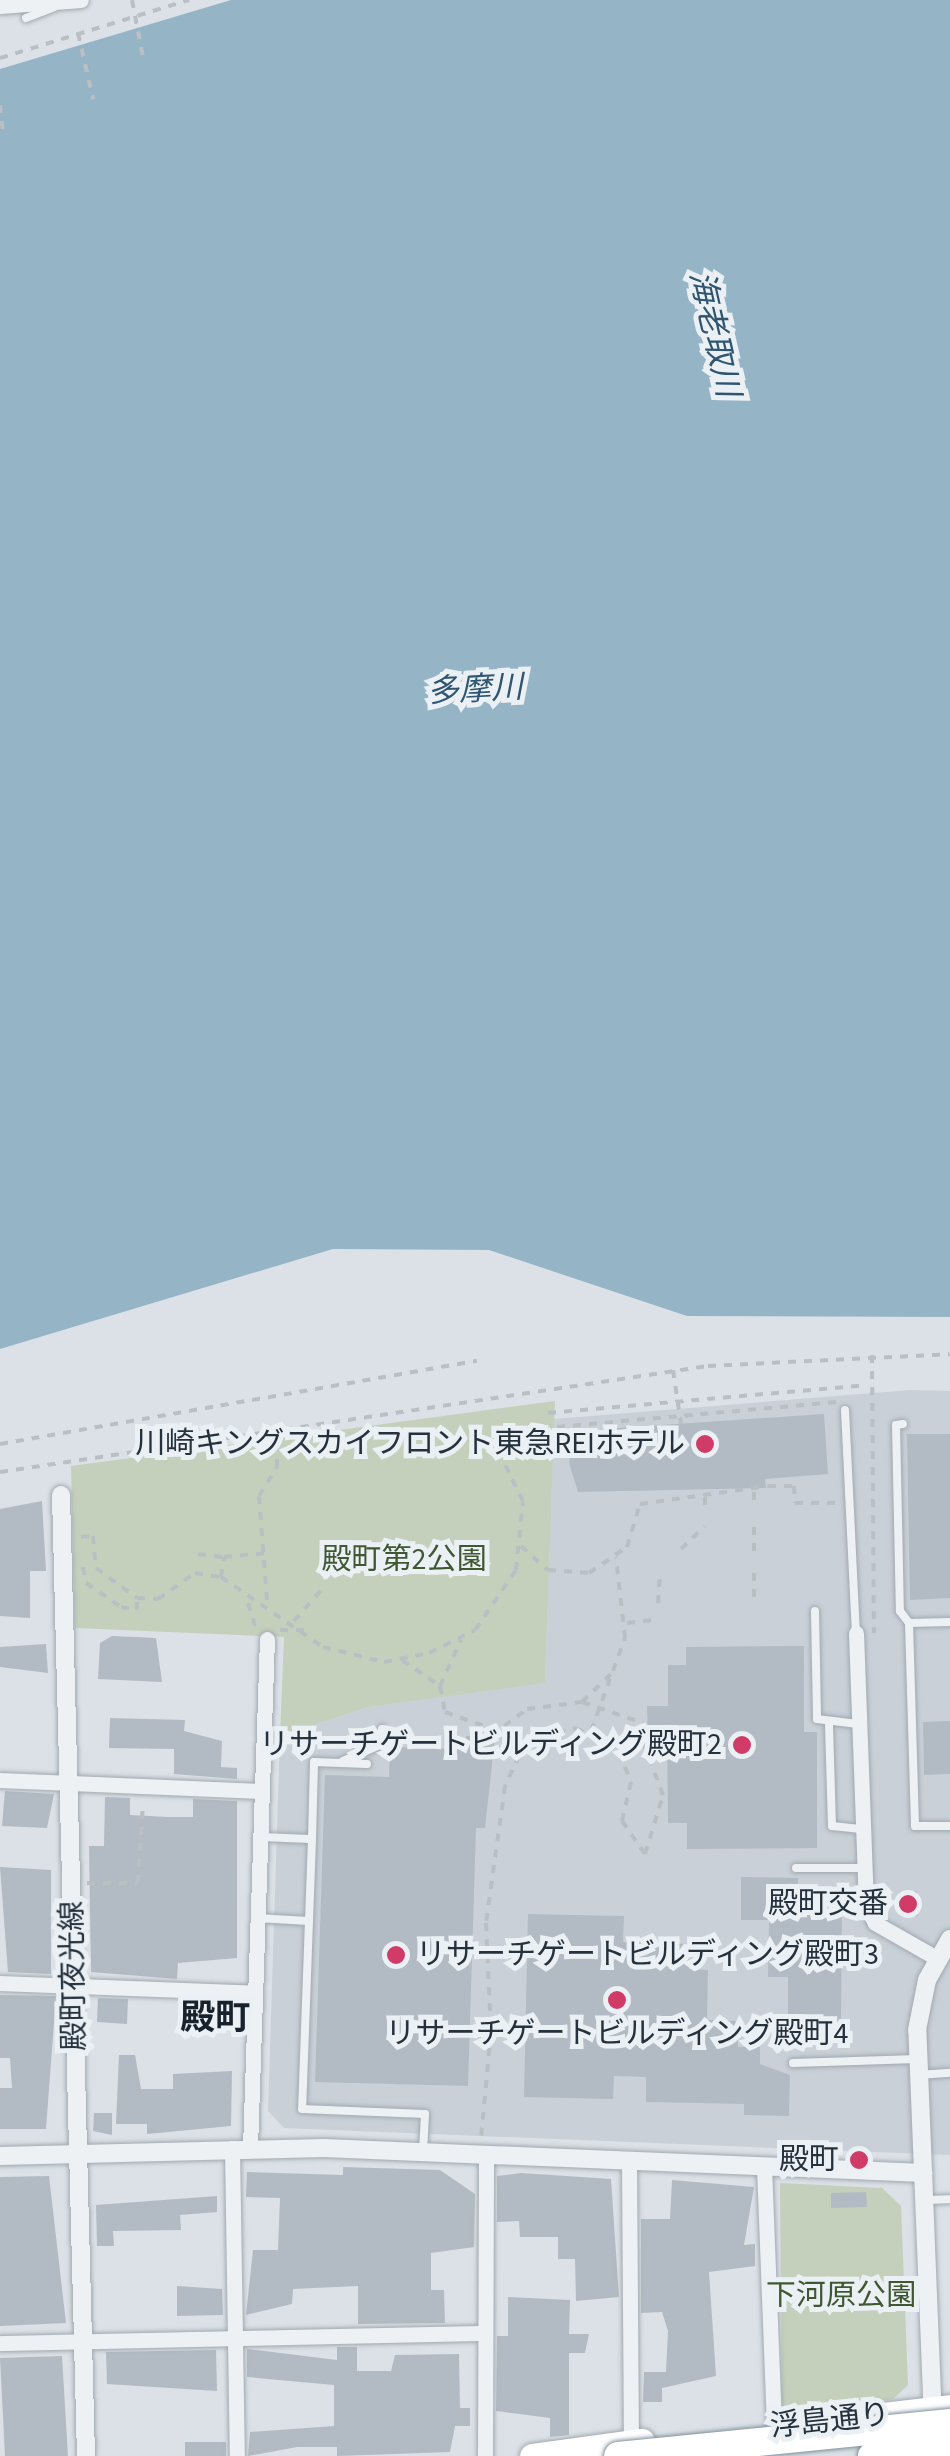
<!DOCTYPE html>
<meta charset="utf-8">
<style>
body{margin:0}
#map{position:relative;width:950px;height:2456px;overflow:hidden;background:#dbe1e6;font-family:"Source Sans 3","Noto Sans JP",sans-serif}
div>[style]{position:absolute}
.built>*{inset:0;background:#c9d0d8}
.green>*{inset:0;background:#c4d0bc}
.water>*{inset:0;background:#95b5c7}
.building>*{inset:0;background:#b2bbc3}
.path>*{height:4px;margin-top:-2px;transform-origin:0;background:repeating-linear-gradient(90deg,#babfc4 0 8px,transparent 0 16px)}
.roads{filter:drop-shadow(0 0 2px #a1a9b0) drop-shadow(0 0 2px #a1a9b0)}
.service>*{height:8px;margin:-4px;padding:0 4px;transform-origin:4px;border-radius:4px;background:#eef1f4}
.minor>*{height:15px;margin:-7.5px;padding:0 7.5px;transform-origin:7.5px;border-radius:7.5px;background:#eef1f4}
.tertiary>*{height:18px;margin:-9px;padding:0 9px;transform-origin:9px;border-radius:9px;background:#eef1f4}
.trunk>*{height:25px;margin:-12.5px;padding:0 12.5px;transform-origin:12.5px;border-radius:12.5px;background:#fff}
.bridges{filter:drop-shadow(0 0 2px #82919d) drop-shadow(0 0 2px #82919d)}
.motorway-bridge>*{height:28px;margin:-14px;padding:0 14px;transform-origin:14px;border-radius:14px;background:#fff}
.dots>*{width:28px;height:28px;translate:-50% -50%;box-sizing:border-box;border:5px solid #eaf0f4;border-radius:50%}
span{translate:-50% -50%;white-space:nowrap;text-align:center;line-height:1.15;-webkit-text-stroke:10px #eaf0f4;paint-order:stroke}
.poi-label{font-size:30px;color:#25313c}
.right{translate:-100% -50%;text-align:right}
.left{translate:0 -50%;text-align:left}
.park-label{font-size:30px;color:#3f5832}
.street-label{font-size:30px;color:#25313c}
.water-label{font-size:32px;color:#2f5570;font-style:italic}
.quarter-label{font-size:35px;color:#18222d;font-weight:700}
</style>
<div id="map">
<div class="built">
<i style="clip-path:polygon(910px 1390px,950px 1391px,950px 2155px,284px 2128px,268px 2111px,280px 1736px,369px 1707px,545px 1682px,554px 1419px)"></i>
</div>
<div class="green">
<i style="clip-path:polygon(555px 1401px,545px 1683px,369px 1707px,280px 1736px,284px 1637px,75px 1628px,71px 1466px)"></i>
<i style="clip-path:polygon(780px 2183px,882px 2188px,901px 2206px,908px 2385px,893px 2399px,782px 2416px)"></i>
</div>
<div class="water">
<i style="clip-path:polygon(231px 0,950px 0,950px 1317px,687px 1316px,489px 1250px,333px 1249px,0 1349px,0 69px)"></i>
</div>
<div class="building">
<i style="clip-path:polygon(824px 1414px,828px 1474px,765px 1479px,766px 1488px,578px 1492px,569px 1463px,574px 1431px)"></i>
<i style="clip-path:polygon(907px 1434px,950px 1434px,950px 1598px,910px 1600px)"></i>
<i style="clip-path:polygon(42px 1501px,46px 1571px,30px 1571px,30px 1618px,0 1616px,0 1509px)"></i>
<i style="clip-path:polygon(112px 1636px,156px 1638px,162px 1682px,98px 1679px,100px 1643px)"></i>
<i style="clip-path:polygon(46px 1644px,48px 1673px,0 1667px,0 1647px)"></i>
<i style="clip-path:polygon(804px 1646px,804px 1732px,817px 1732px,817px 1848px,687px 1849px,687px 1823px,668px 1823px,667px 1737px,648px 1737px,647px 1706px,668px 1706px,668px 1665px,686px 1665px,686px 1647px)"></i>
<i style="clip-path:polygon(110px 1718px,185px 1720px,184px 1731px,222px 1741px,221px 1767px,237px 1768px,237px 1779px,174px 1774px,174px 1749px,109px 1748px)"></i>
<i style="clip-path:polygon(950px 1721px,950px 1774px,924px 1775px,923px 1722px)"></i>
<i style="clip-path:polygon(466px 1736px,495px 1737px,485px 1828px,476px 1828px,468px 2086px,315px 2082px,325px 1775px,389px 1777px,390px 1747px,466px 1749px)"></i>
<i style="clip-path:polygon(5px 1791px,54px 1794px,47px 1828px,2px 1826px)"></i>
<i style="clip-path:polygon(105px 1797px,130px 1798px,130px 1815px,168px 1817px,193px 1817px,193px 1799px,237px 1801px,237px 1958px,178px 1963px,177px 1979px,91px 1972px,89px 1846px,104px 1846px)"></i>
<i style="clip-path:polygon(0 1867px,51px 1870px,51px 1974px,8px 1972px)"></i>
<i style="clip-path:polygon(741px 1877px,798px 1878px,798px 1894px,842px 1894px,841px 2028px,788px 2019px,788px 1977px,768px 1977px,769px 1920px,741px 1920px)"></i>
<i style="clip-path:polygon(917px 1891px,918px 1916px,900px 1917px,899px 1892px)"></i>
<i style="clip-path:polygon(528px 1914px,624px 1916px,623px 1942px,689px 1944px,689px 1969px,708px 1970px,707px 2020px,738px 2021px,738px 2047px,760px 2047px,760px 2064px,790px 2075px,789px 2116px,744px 2115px,744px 2104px,646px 2102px,646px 2077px,614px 2076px,613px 2099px,524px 2097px)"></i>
<i style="clip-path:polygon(0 1995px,56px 1996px,46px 2129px,0 2129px,0 2088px,12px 2088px,10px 2058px,0 2058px)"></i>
<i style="clip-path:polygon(98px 1998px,128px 1999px,127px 2024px,97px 2022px)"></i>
<i style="clip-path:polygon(119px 2055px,135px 2055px,141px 2089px,173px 2089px,173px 2074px,232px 2071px,231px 2126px,147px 2134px,147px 2124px,116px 2124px)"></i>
<i style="clip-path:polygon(94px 2113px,112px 2113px,112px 2135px,93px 2131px)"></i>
<i style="clip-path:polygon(343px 2167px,440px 2170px,475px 2194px,474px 2247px,431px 2253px,431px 2290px,444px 2290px,445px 2323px,358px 2324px,358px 2286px,293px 2289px,292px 2304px,246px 2315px,253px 2250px,278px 2250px,280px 2198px,246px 2197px,247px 2172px,343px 2175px)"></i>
<i style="clip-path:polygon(521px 2173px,611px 2179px,619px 2297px,576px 2301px,575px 2259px,558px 2259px,558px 2237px,520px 2237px,519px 2221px,497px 2222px,497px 2176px)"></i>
<i style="clip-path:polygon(49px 2176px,66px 2323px,0 2326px,0 2177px)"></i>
<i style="clip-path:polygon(672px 2180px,754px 2187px,744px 2245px,755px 2244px,755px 2266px,709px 2272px,716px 2376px,662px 2388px,662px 2402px,643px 2402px,644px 2372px,666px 2372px,668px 2331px,662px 2312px,641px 2313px,641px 2219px,670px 2219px)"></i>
<i style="clip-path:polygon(866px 2192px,867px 2207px,831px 2208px,831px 2193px)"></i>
<i style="clip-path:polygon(217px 2196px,217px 2212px,180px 2215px,181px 2230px,113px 2231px,114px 2246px,97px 2246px,96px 2205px)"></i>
<i style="clip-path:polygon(177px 2286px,222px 2289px,223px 2315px,177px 2316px)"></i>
<i style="clip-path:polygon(508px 2297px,570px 2300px,569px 2334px,589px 2334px,585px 2353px,569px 2353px,569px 2435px,550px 2437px,550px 2418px,496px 2411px,497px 2336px,508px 2336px)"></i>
<i style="clip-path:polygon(337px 2347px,357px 2347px,357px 2371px,391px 2371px,395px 2355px,459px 2354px,460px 2408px,470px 2408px,470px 2426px,455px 2426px,450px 2452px,337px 2456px,337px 2447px,297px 2447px,248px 2456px,250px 2432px,334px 2426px,334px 2385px,247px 2377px,247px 2349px,337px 2360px)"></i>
<i style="clip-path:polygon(216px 2350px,217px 2391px,107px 2384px,106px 2352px)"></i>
<i style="clip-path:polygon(62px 2356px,68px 2456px,5px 2456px,0 2358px)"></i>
<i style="clip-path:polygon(185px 2442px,226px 2442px,226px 2456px,185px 2456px)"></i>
</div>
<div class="path">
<i style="left:132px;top:0;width:58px;rotate:79.1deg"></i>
<i style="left:78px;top:33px;width:68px;rotate:77.2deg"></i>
<i style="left:0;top:58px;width:198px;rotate:-17.1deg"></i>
<i style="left:0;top:105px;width:28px;rotate:84deg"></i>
<i style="left:872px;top:1355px;width:278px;rotate:89.6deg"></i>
<i style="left:673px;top:1370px;width:55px;rotate:81.6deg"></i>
<i style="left:548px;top:1413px;width:319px;rotate:-5deg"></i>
<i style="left:557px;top:1427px;width:280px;rotate:-5.1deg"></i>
<i style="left:0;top:1444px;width:484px;rotate:-9.9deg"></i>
<i style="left:0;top:1472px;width:716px;rotate:-8.51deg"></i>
<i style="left:708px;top:1366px;width:242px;rotate:-2.8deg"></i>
<i style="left:754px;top:1492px;width:16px;rotate:90deg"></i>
<i style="left:705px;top:1497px;width:11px;rotate:90deg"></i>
<i style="left:754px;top:1527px;width:30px;rotate:90deg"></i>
<i style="left:81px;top:1537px;width:12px;rotate:-5deg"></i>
<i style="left:93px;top:1536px;width:32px;rotate:85deg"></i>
<i style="left:96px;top:1568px;width:51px;rotate:36.2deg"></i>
<i style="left:521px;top:1546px;width:36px;rotate:42deg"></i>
<i style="left:548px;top:1570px;width:41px;rotate:4.2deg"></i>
<i style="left:589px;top:1573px;width:46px;rotate:-34.4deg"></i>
<i style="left:627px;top:1547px;width:45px;rotate:-73.2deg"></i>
<i style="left:640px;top:1504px;width:129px;rotate:-8deg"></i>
<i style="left:768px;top:1486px;width:26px"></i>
<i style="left:794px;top:1486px;width:17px;rotate:87deg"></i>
<i style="left:795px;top:1503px;width:42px"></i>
<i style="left:681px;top:1549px;width:33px;rotate:-44deg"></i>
<i style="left:198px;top:1554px;width:26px;rotate:7deg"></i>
<i style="left:83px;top:1567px;width:16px;rotate:79deg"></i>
<i style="left:86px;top:1583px;width:42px;rotate:34.4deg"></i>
<i style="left:121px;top:1607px;width:16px;rotate:11deg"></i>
<i style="left:137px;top:1610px;width:12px;rotate:-90deg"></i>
<i style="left:137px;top:1598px;width:21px;rotate:3deg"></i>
<i style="left:158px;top:1599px;width:45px;rotate:-35.1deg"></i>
<i style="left:195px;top:1573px;width:26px;rotate:9deg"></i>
<i style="left:221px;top:1577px;width:124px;rotate:34.5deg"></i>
<i style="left:323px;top:1647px;width:63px;rotate:13.8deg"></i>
<i style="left:384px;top:1662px;width:46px;rotate:-11.3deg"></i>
<i style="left:429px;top:1653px;width:51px;rotate:-26.6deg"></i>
<i style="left:475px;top:1630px;width:73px;rotate:-55.7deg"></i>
<i style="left:516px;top:1570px;width:69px;rotate:-84.2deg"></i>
<i style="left:523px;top:1501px;width:70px;rotate:-116.2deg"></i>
<i style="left:754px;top:1573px;width:30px;rotate:90deg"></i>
<i style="left:221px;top:1577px;width:20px;rotate:-81deg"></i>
<i style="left:224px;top:1557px;width:44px;rotate:-5.2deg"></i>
<i style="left:267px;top:1600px;width:104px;rotate:-94.4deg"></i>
<i style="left:259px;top:1496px;width:34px;rotate:-58deg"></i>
<i style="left:277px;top:1467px;width:41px;rotate:-90deg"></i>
<i style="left:248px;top:1603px;width:28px;rotate:73deg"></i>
<i style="left:658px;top:1603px;width:32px;rotate:-86deg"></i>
<i style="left:294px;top:1621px;width:43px;rotate:-48.8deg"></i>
<i style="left:627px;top:1623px;width:31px;rotate:-7deg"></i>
<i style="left:280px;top:1630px;width:26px"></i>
<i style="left:402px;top:1660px;width:46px;rotate:34.4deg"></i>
<i style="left:440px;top:1686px;width:51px;rotate:-65.5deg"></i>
<i style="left:440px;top:1686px;width:26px;rotate:79deg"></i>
<i style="left:445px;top:1712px;width:86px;rotate:19.7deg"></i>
<i style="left:526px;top:1741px;width:50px;rotate:115deg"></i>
<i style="left:505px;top:1786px;width:138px;rotate:97.9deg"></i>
<i style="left:486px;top:1923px;width:109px;rotate:87.4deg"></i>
<i style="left:491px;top:2032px;width:106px;rotate:95.4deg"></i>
<i style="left:582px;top:1702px;width:43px;rotate:-44.1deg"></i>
<i style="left:504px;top:1726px;width:29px;rotate:-36deg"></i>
<i style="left:527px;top:1709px;width:55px;rotate:-7.3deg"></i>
<i style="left:582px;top:1702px;width:65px;rotate:19deg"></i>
<i style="left:591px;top:1731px;width:99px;rotate:-69.9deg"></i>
<i style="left:625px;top:1638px;width:81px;rotate:-96.4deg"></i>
<i style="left:526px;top:1741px;width:52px;rotate:-14.6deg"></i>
<i style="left:576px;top:1728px;width:49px;rotate:29.2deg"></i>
<i style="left:619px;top:1752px;width:32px;rotate:68deg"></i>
<i style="left:631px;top:1782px;width:40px;rotate:103deg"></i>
<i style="left:622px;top:1821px;width:40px;rotate:55.1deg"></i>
<i style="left:645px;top:1854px;width:62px;rotate:-73deg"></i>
<i style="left:663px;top:1795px;width:77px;rotate:-110.6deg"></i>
<i style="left:87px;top:1883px;width:51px"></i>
<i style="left:138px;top:1883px;width:79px;rotate:-86.4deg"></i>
</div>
<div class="roads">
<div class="service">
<i style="left:26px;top:18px;width:30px;rotate:-21deg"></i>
<i style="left:845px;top:1410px;width:223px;rotate:87.2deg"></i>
<i style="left:903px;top:1424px;width:7px;rotate:172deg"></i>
<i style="left:896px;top:1425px;width:186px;rotate:88.8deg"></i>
<i style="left:900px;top:1611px;width:15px;rotate:53deg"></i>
<i style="left:909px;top:1623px;width:41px;rotate:-1.4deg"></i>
<i style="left:815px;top:1611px;width:108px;rotate:88.9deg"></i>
<i style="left:817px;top:1719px;width:41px;rotate:7deg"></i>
<i style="left:909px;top:1623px;width:203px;rotate:88.3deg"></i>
<i style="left:915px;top:1826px;width:35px"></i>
<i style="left:829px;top:1725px;width:101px;rotate:88.3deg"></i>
<i style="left:832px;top:1826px;width:31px;rotate:6deg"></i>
<i style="left:343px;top:1761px;width:43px;rotate:-23.6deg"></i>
<i style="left:382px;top:1744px;width:15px;rotate:-90deg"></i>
<i style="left:260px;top:1837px;width:52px;rotate:2.2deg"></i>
<i style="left:312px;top:1839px;width:270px;rotate:92.1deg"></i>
<i style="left:302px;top:2109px;width:123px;rotate:2.3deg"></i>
<i style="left:425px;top:2114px;width:36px;rotate:93deg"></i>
<i style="left:312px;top:1839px;width:77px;rotate:-88.5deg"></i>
<i style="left:314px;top:1762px;width:53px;rotate:2.2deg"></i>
<i style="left:796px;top:1868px;width:69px"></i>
<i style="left:257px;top:1918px;width:52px;rotate:3.3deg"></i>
<i style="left:793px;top:2063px;width:124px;rotate:-1.8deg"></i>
<i style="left:918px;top:2075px;width:32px;rotate:-4deg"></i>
<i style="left:926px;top:2200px;width:24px;rotate:-2deg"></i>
</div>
<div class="minor">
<i style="left:0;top:6px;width:81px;rotate:-4.2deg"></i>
<i style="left:856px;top:1633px;width:273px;rotate:87.9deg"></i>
<i style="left:866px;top:1906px;width:19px;rotate:62deg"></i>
<i style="left:875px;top:1923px;width:73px;rotate:29.7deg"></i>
<i style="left:0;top:1780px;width:261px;rotate:2.4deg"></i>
<i style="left:0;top:1983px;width:255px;rotate:2.2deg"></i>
<i style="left:232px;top:2148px;width:308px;rotate:89.1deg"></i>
<i style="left:250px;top:2148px;width:509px;rotate:-88.09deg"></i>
<i style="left:629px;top:2161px;width:281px;rotate:89.6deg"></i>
<i style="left:764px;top:2166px;width:261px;rotate:87.8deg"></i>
<i style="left:0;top:2343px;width:484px;rotate:-1.2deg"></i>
<i style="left:485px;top:2456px;width:301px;rotate:-89.8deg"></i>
</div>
<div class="tertiary">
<i style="left:61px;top:1495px;width:961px;rotate:88.51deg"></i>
<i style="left:0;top:2156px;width:324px;rotate:-1.4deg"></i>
<i style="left:324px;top:2148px;width:600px;rotate:2.39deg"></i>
<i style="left:933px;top:2420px;width:390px;rotate:-92.3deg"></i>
<i style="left:917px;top:2030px;width:51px;rotate:-78.7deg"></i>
<i style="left:927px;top:1980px;width:47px;rotate:-60.7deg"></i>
</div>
<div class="trunk">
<i style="left:806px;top:2424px;width:145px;rotate:-6.7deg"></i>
<i style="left:532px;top:2456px;width:111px;rotate:-7.8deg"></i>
</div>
</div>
<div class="bridges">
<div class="motorway-bridge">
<i style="left:618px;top:2456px;width:334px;rotate:-5.7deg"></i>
<i style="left:872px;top:2456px;width:78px;rotate:-5.1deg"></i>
</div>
</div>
<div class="dots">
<i style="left:705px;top:1444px;background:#d03b67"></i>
<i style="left:742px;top:1745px;background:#d03b67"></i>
<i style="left:908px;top:1904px;background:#d03b67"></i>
<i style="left:396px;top:1955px;background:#d03b67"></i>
<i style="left:617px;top:2000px;background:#d03b67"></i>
<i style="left:859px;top:2160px;background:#d03b67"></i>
</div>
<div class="poi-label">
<span class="right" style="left:685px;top:1444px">川崎キングスカイフロント東急REIホテル</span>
<span class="right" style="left:722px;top:1745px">リサーチゲートビルディング殿町2</span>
<span class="right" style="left:888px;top:1904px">殿町交番</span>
<span class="left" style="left:416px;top:1955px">リサーチゲートビルディング殿町3</span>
<span style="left:617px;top:2034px">リサーチゲートビルディング殿町4</span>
<span class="right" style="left:839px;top:2160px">殿町</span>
</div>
<div class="park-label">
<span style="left:404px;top:1560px">殿町第2公園</span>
<span style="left:841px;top:2296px">下河原公園</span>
</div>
<div class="street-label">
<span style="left:74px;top:1976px;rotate:-91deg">殿町夜光線</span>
<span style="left:830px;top:2421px;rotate:-6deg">浮島通り</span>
</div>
<div class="water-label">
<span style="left:714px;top:334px;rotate:77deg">海老取川</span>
<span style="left:475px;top:690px;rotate:-3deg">多摩川</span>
</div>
<div class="quarter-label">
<span style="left:215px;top:2018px">殿町</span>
</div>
</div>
